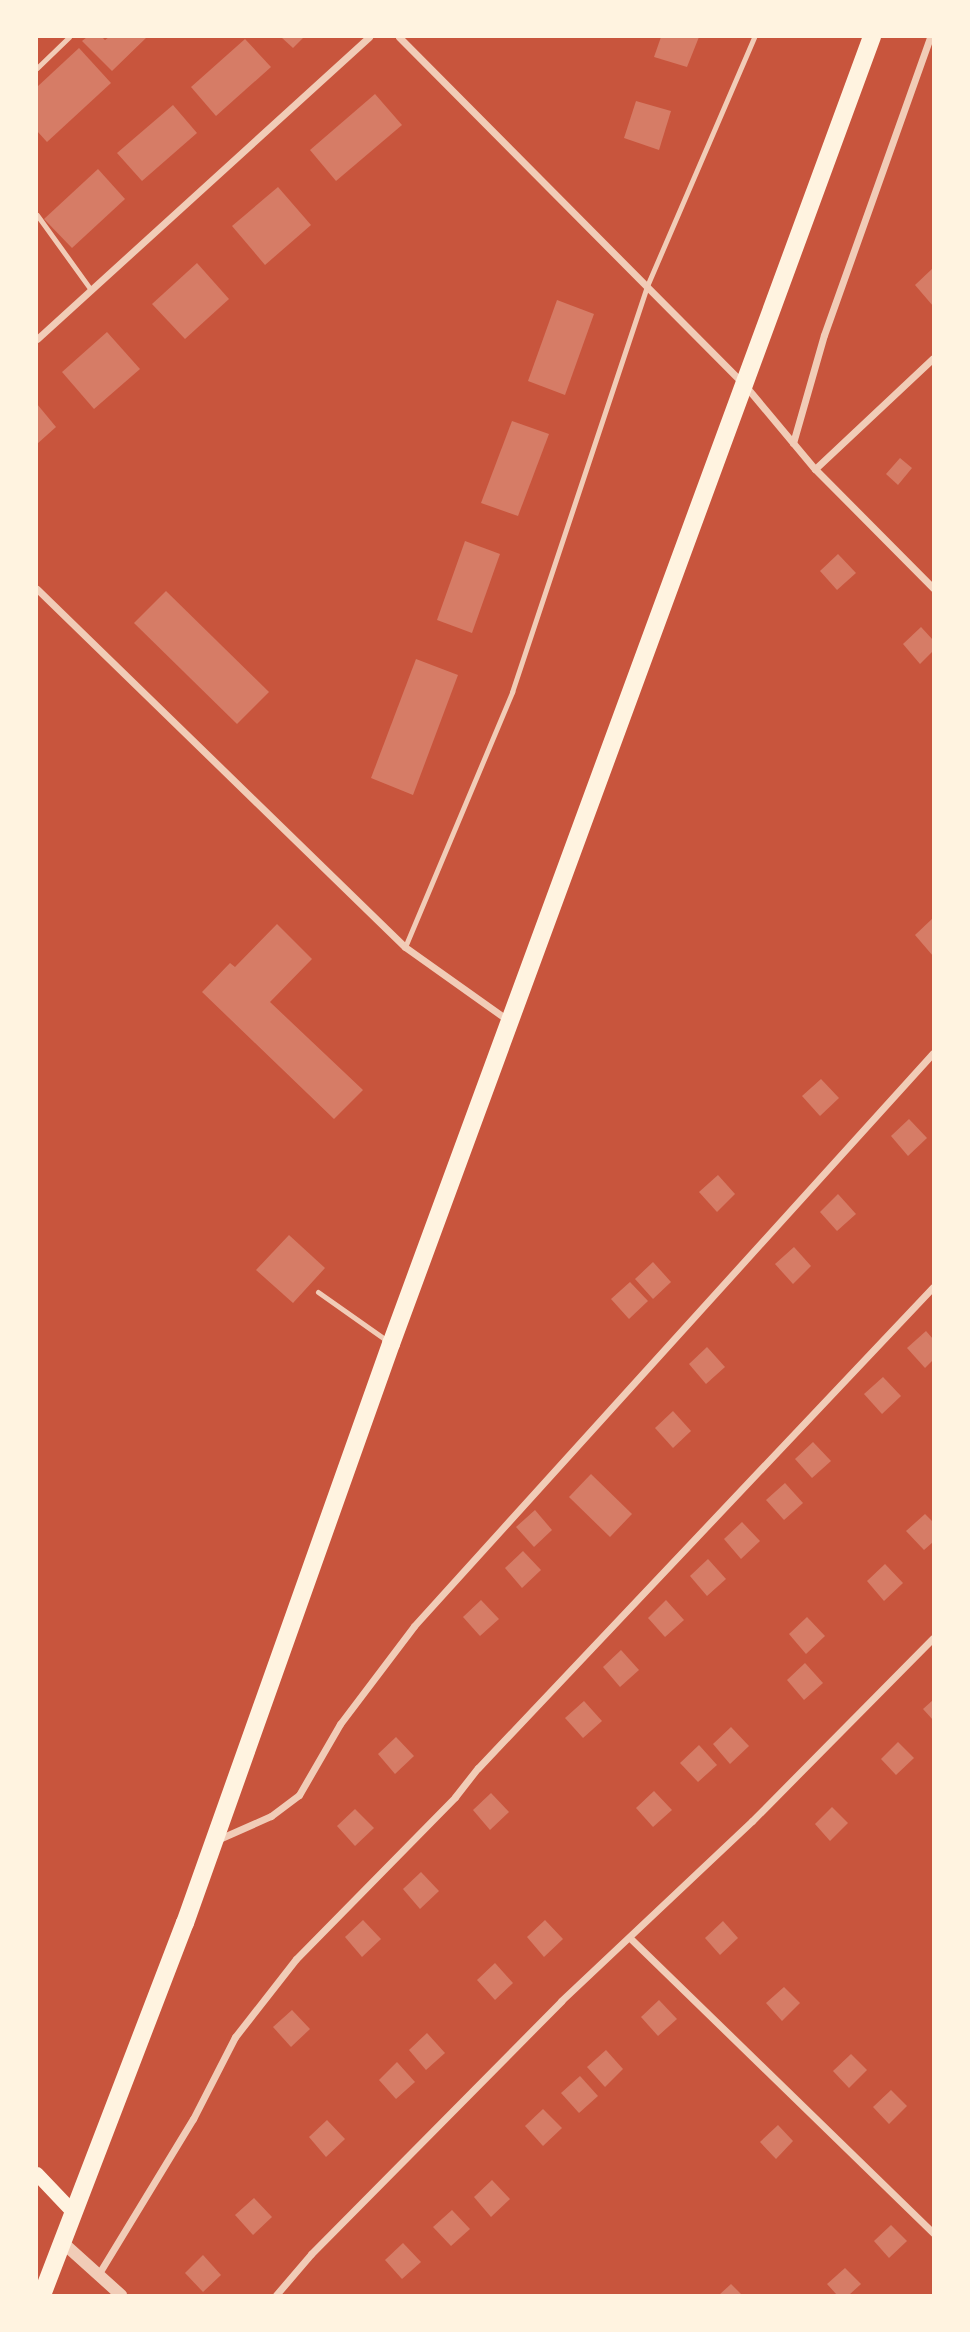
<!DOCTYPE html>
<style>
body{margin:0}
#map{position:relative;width:970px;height:2332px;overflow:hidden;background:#c8553d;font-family:Barlow,sans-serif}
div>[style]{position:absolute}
.building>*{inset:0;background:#d67c66}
.service>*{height:5px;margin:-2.5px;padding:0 2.5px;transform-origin:2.5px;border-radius:2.5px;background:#f1ccb7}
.minor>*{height:7px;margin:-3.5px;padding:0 3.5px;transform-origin:3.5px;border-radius:3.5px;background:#f1ccb7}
.tertiary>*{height:12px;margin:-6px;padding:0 6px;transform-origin:6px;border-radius:6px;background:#f1ccb7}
.secondary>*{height:14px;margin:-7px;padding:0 7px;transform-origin:7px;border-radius:7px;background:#fff3e0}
.trunk>*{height:18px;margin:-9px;padding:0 9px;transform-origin:9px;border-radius:9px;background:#fff3e0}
span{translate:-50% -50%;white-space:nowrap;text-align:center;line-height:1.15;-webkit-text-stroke:6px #fff3e0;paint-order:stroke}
.frame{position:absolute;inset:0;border:38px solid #fff3e0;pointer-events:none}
</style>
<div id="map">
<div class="building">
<i style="clip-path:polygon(87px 37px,102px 37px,105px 40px,109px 37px,147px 37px,112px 71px,82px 41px)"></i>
<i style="clip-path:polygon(281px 37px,304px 37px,293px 48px)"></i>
<i style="clip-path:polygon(661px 37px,699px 37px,687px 67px,654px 57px)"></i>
<i style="clip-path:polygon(245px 39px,271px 67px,216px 116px,191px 87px)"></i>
<i style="clip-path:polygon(79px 48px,111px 83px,47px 142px,37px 131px,37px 87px)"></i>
<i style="clip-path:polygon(375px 94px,402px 125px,336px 181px,310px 150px)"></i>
<i style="clip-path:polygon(636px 101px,671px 111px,659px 150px,624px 138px)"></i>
<i style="clip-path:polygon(173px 105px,197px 133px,142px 181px,117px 153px)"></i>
<i style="clip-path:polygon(98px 169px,125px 199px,72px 248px,44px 219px)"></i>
<i style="clip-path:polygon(278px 187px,311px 225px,265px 265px,232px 226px)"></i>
<i style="clip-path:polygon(197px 263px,229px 299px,185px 339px,152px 304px)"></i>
<i style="clip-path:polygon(933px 268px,933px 306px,915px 285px)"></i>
<i style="clip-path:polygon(557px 300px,594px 314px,565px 395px,528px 381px)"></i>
<i style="clip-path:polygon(107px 332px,140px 369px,94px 409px,62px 372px)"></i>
<i style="clip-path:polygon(37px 404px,56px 427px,37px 444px)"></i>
<i style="clip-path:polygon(512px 421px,549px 434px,518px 516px,481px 503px)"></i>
<i style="clip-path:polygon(900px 458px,912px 468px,898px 485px,886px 474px)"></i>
<i style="clip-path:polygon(465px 541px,500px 554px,472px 633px,437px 620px)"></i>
<i style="clip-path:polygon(838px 554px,856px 573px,837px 590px,820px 571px)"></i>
<i style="clip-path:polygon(166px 591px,269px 692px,237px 724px,134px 623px)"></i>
<i style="clip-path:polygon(921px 627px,933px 640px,933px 651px,920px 664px,903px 644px)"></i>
<i style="clip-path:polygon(416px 659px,458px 675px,413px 795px,371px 778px)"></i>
<i style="clip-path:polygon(933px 918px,933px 956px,915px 935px)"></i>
<i style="clip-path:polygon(277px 924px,312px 959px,270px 1002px,363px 1090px,334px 1119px,202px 992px,230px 963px,235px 967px)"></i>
<i style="clip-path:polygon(821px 1079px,839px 1098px,820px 1116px,802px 1096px)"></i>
<i style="clip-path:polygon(909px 1119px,927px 1138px,908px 1156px,891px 1136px)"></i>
<i style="clip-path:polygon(718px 1175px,735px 1194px,717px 1212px,699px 1192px)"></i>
<i style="clip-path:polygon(838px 1194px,856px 1214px,837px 1231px,820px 1212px)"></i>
<i style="clip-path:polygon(289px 1235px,325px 1268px,293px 1303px,256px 1270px)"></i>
<i style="clip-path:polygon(794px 1247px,811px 1266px,793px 1284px,775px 1264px)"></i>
<i style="clip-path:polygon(653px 1262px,671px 1282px,653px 1299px,635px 1279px)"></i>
<i style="clip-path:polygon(630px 1282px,648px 1301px,629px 1319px,611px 1299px)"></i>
<i style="clip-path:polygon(926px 1331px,933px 1339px,933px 1360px,925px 1368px,907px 1348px)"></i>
<i style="clip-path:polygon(707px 1347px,725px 1367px,706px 1384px,689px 1364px)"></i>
<i style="clip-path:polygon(883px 1377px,901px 1396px,882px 1414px,864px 1394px)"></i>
<i style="clip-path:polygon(673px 1411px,691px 1431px,673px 1448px,655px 1428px)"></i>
<i style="clip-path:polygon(813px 1442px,831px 1461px,812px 1478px,795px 1459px)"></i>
<i style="clip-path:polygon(591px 1474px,632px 1514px,610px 1537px,569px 1497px)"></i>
<i style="clip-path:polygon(785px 1483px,803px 1503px,784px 1520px,766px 1500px)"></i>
<i style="clip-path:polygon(535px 1510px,552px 1530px,534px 1547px,516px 1527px)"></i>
<i style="clip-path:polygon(925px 1514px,933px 1522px,933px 1542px,924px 1550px,906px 1531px)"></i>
<i style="clip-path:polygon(742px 1522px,760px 1541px,741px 1559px,724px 1539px)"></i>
<i style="clip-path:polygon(523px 1551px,541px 1570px,522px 1588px,505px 1568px)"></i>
<i style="clip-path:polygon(708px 1559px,726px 1579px,707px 1596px,690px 1576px)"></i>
<i style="clip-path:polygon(885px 1564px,903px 1583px,884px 1601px,867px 1581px)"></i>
<i style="clip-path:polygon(481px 1600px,499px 1619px,480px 1636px,463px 1617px)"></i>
<i style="clip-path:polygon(666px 1600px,684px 1620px,665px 1637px,648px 1618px)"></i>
<i style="clip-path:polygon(807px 1617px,825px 1636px,806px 1654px,789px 1634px)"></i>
<i style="clip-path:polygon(621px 1650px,639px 1670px,620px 1687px,603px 1667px)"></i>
<i style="clip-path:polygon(805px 1663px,823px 1683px,804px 1700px,787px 1680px)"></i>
<i style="clip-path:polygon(933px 1700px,933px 1720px,923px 1709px)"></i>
<i style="clip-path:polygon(584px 1701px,602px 1721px,583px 1738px,565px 1718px)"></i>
<i style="clip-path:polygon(731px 1727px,749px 1746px,730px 1764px,713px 1744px)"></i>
<i style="clip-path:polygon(396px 1737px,414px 1756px,395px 1774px,378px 1754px)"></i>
<i style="clip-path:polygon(898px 1742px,914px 1758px,896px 1775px,881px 1759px)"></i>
<i style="clip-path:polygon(699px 1745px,717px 1765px,698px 1782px,680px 1763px)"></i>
<i style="clip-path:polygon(654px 1791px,672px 1810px,653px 1827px,636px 1808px)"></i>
<i style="clip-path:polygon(491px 1793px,509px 1812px,490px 1830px,473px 1810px)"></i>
<i style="clip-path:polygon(832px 1807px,848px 1823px,830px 1841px,815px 1824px)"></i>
<i style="clip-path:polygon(355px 1809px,374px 1828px,355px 1846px,337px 1826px)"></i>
<i style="clip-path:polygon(421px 1872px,439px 1891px,420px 1909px,403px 1889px)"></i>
<i style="clip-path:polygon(363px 1920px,381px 1939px,362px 1957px,345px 1937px)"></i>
<i style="clip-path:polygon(545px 1920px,563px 1939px,544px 1957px,527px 1937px)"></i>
<i style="clip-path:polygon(723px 1921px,738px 1938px,720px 1955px,705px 1938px)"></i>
<i style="clip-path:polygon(495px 1963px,513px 1983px,495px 2000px,477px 1980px)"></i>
<i style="clip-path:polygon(784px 1987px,800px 2003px,782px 2021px,766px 2003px)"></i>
<i style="clip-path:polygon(659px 2000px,677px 2019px,658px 2036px,641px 2017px)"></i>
<i style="clip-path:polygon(292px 2010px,310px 2029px,291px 2047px,273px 2027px)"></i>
<i style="clip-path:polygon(427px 2033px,445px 2053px,426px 2070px,409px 2050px)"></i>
<i style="clip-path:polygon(606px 2050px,623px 2069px,605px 2087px,587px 2067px)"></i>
<i style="clip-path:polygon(851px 2054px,867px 2070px,849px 2088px,833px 2071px)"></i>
<i style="clip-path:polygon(397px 2062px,415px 2082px,396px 2099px,379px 2080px)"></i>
<i style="clip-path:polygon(580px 2076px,598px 2096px,579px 2113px,561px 2093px)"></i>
<i style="clip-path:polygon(891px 2090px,907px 2106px,889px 2124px,873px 2107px)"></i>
<i style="clip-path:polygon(543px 2109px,562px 2128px,543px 2146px,525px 2126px)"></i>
<i style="clip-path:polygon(327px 2120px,345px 2139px,326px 2157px,309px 2137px)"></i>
<i style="clip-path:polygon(778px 2125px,793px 2141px,776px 2159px,760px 2142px)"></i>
<i style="clip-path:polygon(492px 2180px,510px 2199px,491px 2217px,474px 2197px)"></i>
<i style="clip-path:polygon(254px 2198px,272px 2217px,253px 2235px,235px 2215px)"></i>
<i style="clip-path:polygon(452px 2210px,470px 2229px,451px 2246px,433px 2227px)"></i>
<i style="clip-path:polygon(891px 2225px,907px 2241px,889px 2258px,874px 2241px)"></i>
<i style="clip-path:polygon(403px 2243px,421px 2262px,402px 2279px,385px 2260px)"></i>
<i style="clip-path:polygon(203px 2255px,221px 2275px,203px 2292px,185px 2273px)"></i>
<i style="clip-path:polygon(845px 2268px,861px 2284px,849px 2295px,837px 2295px,827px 2284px)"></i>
<i style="clip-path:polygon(731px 2284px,742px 2295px,719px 2295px)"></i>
</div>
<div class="service">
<i style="left:37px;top:68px;width:45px;rotate:-44.1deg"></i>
<i style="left:37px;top:215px;width:92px;rotate:54.2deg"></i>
<i style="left:405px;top:947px;width:277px;rotate:-67.2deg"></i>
<i style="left:512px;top:692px;width:428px;rotate:-71.6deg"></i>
<i style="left:647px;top:286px;width:271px;rotate:-66.7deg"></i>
<i style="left:318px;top:1292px;width:87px;rotate:35.2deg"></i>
</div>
<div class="minor">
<i style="left:399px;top:37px;width:488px;rotate:45.2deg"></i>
<i style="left:743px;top:383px;width:112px;rotate:50.1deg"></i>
<i style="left:815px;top:469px;width:168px;rotate:45.2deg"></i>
<i style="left:37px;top:339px;width:449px;rotate:-42.3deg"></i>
<i style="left:793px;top:443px;width:112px;rotate:-74deg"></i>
<i style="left:824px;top:335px;width:316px;rotate:-70.4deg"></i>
<i style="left:815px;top:469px;width:162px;rotate:-43.2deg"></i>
<i style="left:37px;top:589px;width:513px;rotate:44.21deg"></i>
<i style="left:405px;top:947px;width:128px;rotate:35.4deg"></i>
<i style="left:219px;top:1839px;width:57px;rotate:-23.9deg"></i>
<i style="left:271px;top:1816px;width:35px;rotate:-37deg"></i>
<i style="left:299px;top:1795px;width:82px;rotate:-60deg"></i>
<i style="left:340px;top:1724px;width:123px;rotate:-52.9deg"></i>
<i style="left:414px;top:1626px;width:773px;rotate:-47.83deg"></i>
<i style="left:630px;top:1938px;width:423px;rotate:44.2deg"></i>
<i style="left:98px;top:2275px;width:183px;rotate:-58.7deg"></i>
<i style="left:193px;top:2119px;width:92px;rotate:-62.9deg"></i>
<i style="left:235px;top:2037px;width:99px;rotate:-52deg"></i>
<i style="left:296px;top:1959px;width:227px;rotate:-45.5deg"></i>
<i style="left:455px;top:1797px;width:37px;rotate:-52deg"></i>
<i style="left:478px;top:1768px;width:662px;rotate:-46.59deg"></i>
<i style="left:276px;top:2295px;width:54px;rotate:-49.5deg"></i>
<i style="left:311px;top:2254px;width:356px;rotate:-45.3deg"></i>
<i style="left:561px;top:2001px;width:262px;rotate:-43.3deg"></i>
<i style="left:752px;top:1821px;width:257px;rotate:-45.3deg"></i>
</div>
<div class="tertiary">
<i style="left:61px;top:2241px;width:81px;rotate:42deg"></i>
</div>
<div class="secondary">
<i style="left:37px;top:2174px;width:54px;rotate:46.5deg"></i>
</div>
<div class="trunk">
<i style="left:42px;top:2295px;width:399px;rotate:-69deg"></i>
<i style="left:185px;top:1923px;width:615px;rotate:-70.42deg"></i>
<i style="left:391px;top:1344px;width:1393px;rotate:-69.8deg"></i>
</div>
<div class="frame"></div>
</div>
